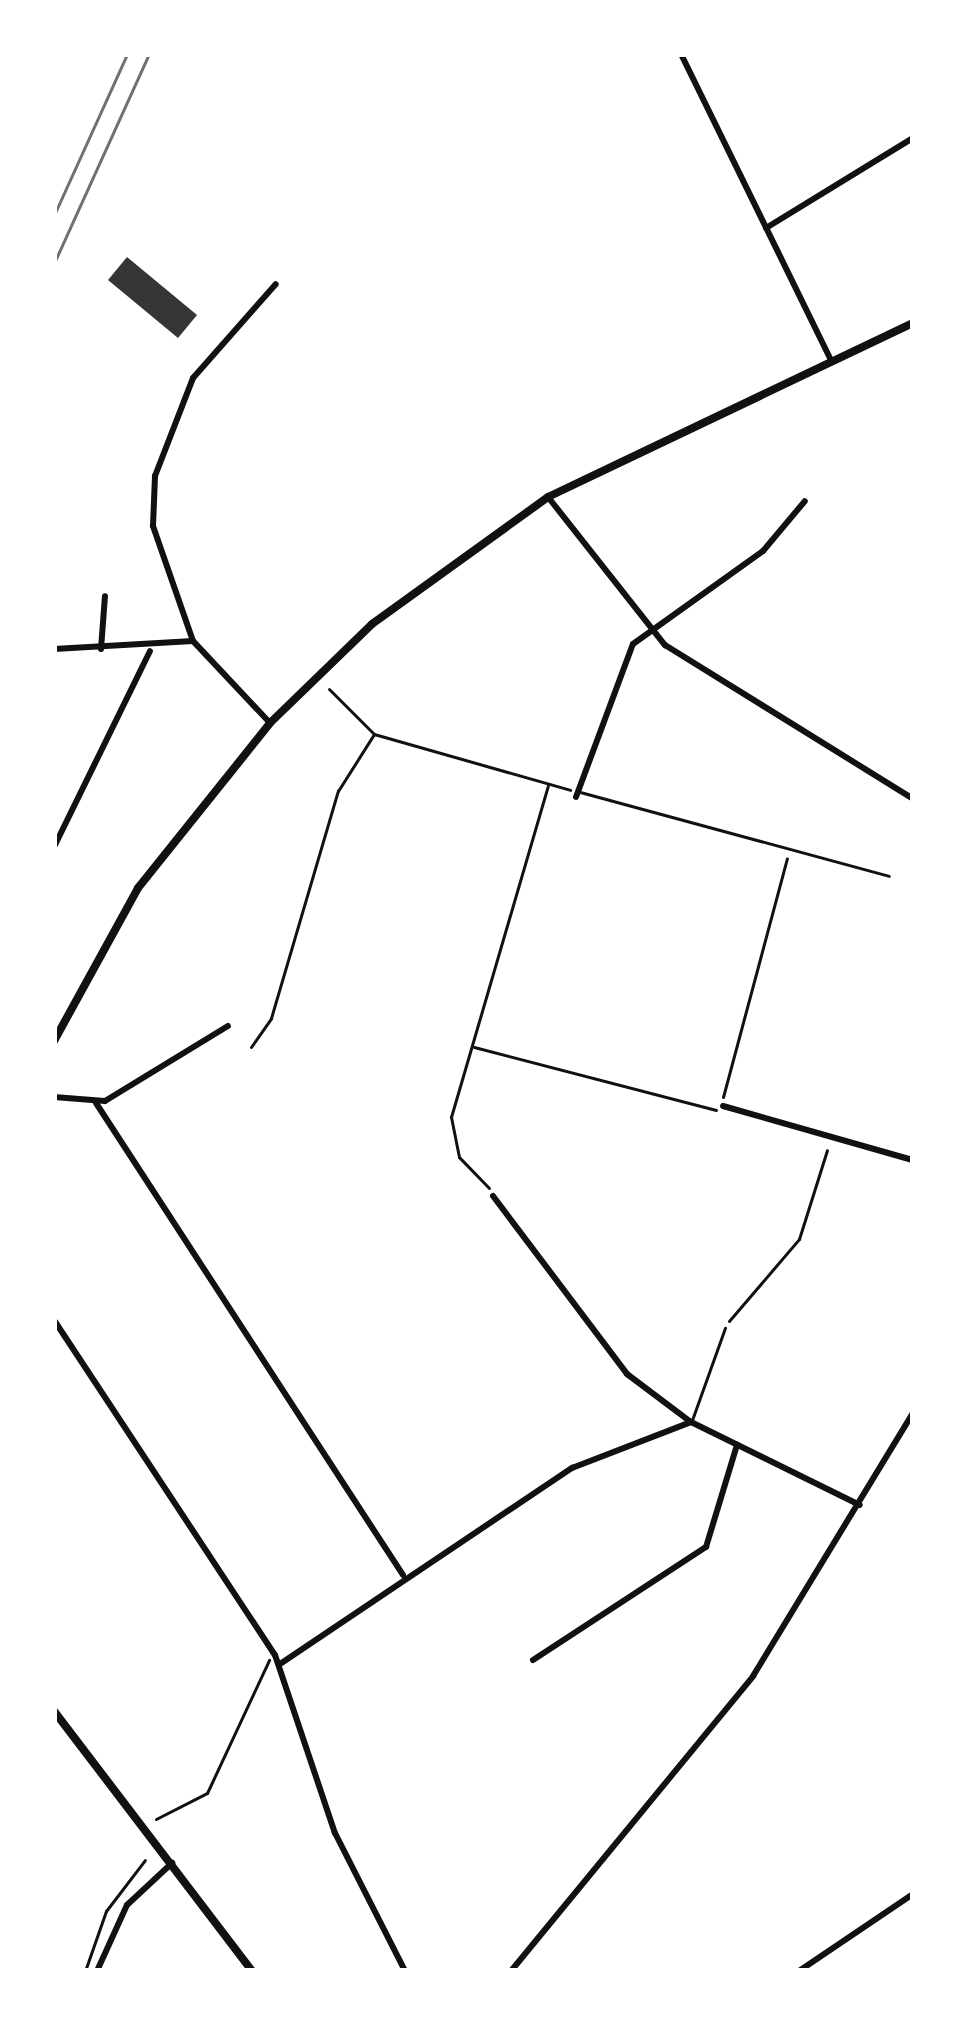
<!DOCTYPE html>
<style>
body{margin:0}
#map{position:relative;width:967px;height:2025px;overflow:hidden;background:#fff;font-family:"DejaVu Sans",sans-serif}
div>[style]{position:absolute}
.building>*{inset:0;background:#353535}
.path>*{height:3px;margin:-1.5px;padding:0 1.5px;transform-origin:1.5px;border-radius:1.5px;background:#111}
.service>*{height:3px;margin:-1.5px;padding:0 1.5px;transform-origin:1.5px;border-radius:1.5px;background:#111}
.minor>*{height:6px;margin:-3px;padding:0 3px;transform-origin:3px;border-radius:3px;background:#111}
.tertiary>*{height:8px;margin:-4px;padding:0 4px;transform-origin:4px;border-radius:4px;background:#111}
.secondary>*{height:8px;margin:-4px;padding:0 4px;transform-origin:4px;border-radius:4px;background:#111}
.rail>*{height:3px;margin:-1.5px;padding:0 1.5px;transform-origin:1.5px;border-radius:1.5px;background:#707070}
span{translate:-50% -50%;white-space:nowrap;text-align:center;line-height:1.15;-webkit-text-stroke:9px #fff;paint-order:stroke}
.frame{position:absolute;inset:0;border:57px solid #fff;pointer-events:none}
</style>
<div id="map">
<div class="building">
<i style="clip-path:polygon(127px 257px,197px 315px,178px 338px,108px 280px)"></i>
</div>
<div class="path">
<i style="left:329px;top:689px;width:64px;rotate:45deg"></i>
<i style="left:374px;top:734px;width:204px;rotate:15.9deg"></i>
<i style="left:251px;top:1047px;width:35px;rotate:-55deg"></i>
<i style="left:271px;top:1018px;width:237px;rotate:-73.6deg"></i>
<i style="left:338px;top:791px;width:67px;rotate:-57.7deg"></i>
<i style="left:474px;top:1047px;width:250px;rotate:14.6deg"></i>
<i style="left:723px;top:1097px;width:247px;rotate:-75deg"></i>
<i style="left:489px;top:1188px;width:43px;rotate:-134.1deg"></i>
<i style="left:459px;top:1157px;width:41px;rotate:-101.3deg"></i>
<i style="left:451px;top:1117px;width:345px;rotate:-73.7deg"></i>
<i style="left:729px;top:1321px;width:108px;rotate:-49.5deg"></i>
<i style="left:799px;top:1239px;width:93px;rotate:-72.5deg"></i>
<i style="left:156px;top:1819px;width:57px;rotate:-27deg"></i>
<i style="left:207px;top:1793px;width:147px;rotate:-65deg"></i>
<i style="left:85px;top:1971px;width:64px;rotate:-70.7deg"></i>
<i style="left:106px;top:1911px;width:64px;rotate:-52.6deg"></i>
</div>
<div class="service">
<i style="left:580px;top:792px;width:320px;rotate:15.2deg"></i>
<i style="left:692px;top:1420px;width:98px;rotate:-70.3deg"></i>
</div>
<div class="minor">
<i style="left:681px;top:54px;width:341px;rotate:63.9deg"></i>
<i style="left:766px;top:228px;width:172px;rotate:-31.5deg"></i>
<i style="left:548px;top:497px;width:189px;rotate:51.7deg"></i>
<i style="left:665px;top:645px;width:292px;rotate:31.8deg"></i>
<i style="left:54px;top:649px;width:139px;rotate:-3.3deg"></i>
<i style="left:101px;top:649px;width:53px;rotate:-85.7deg"></i>
<i style="left:270px;top:723px;width:112px;rotate:-133.2deg"></i>
<i style="left:193px;top:641px;width:122px;rotate:-109.2deg"></i>
<i style="left:153px;top:526px;width:50px;rotate:-87.7deg"></i>
<i style="left:155px;top:476px;width:105px;rotate:-68.8deg"></i>
<i style="left:193px;top:378px;width:125px;rotate:-48.6deg"></i>
<i style="left:576px;top:797px;width:163px;rotate:-69.6deg"></i>
<i style="left:633px;top:644px;width:160px;rotate:-35.6deg"></i>
<i style="left:763px;top:551px;width:65px;rotate:-50deg"></i>
<i style="left:54px;top:847px;width:218px;rotate:-63.9deg"></i>
<i style="left:54px;top:1097px;width:51px;rotate:4.5deg"></i>
<i style="left:105px;top:1101px;width:144px;rotate:-31.4deg"></i>
<i style="left:96px;top:1103px;width:563px;rotate:56.96deg"></i>
<i style="left:723px;top:1106px;width:198px;rotate:15.9deg"></i>
<i style="left:493px;top:1196px;width:223px;rotate:53deg"></i>
<i style="left:627px;top:1374px;width:80px;rotate:36.9deg"></i>
<i style="left:691px;top:1422px;width:188px;rotate:26.2deg"></i>
<i style="left:54px;top:1320px;width:401px;rotate:56.6deg"></i>
<i style="left:275px;top:1655px;width:188px;rotate:71.4deg"></i>
<i style="left:335px;top:1833px;width:155px;rotate:63.1deg"></i>
<i style="left:533px;top:1660px;width:207px;rotate:-33.2deg"></i>
<i style="left:706px;top:1547px;width:107px;rotate:-73.1deg"></i>
<i style="left:280px;top:1664px;width:352px;rotate:-33.9deg"></i>
<i style="left:572px;top:1468px;width:128px;rotate:-21.1deg"></i>
<i style="left:97px;top:1971px;width:72px;rotate:-65.6deg"></i>
<i style="left:127px;top:1905px;width:62px;rotate:-43deg"></i>
<i style="left:511px;top:1971px;width:382px;rotate:-50.6deg"></i>
<i style="left:753px;top:1676px;width:308px;rotate:-58.7deg"></i>
<i style="left:799px;top:1971px;width:138px;rotate:-34deg"></i>
</div>
<div class="tertiary">
<i style="left:54px;top:1041px;width:175px;rotate:-61.2deg"></i>
<i style="left:138px;top:888px;width:211px;rotate:-51.3deg"></i>
<i style="left:270px;top:723px;width:142px;rotate:-44.1deg"></i>
<i style="left:372px;top:624px;width:217px;rotate:-35.8deg"></i>
<i style="left:548px;top:497px;width:404px;rotate:-25.5deg"></i>
</div>
<div class="secondary">
<i style="left:54px;top:1711px;width:327px;rotate:52.7deg"></i>
</div>
<div class="rail">
<i style="left:54px;top:215px;width:177px;rotate:-65.6deg"></i>
<i style="left:54px;top:263px;width:230px;rotate:-65.6deg"></i>
</div>
<div class="frame"></div>
</div>
